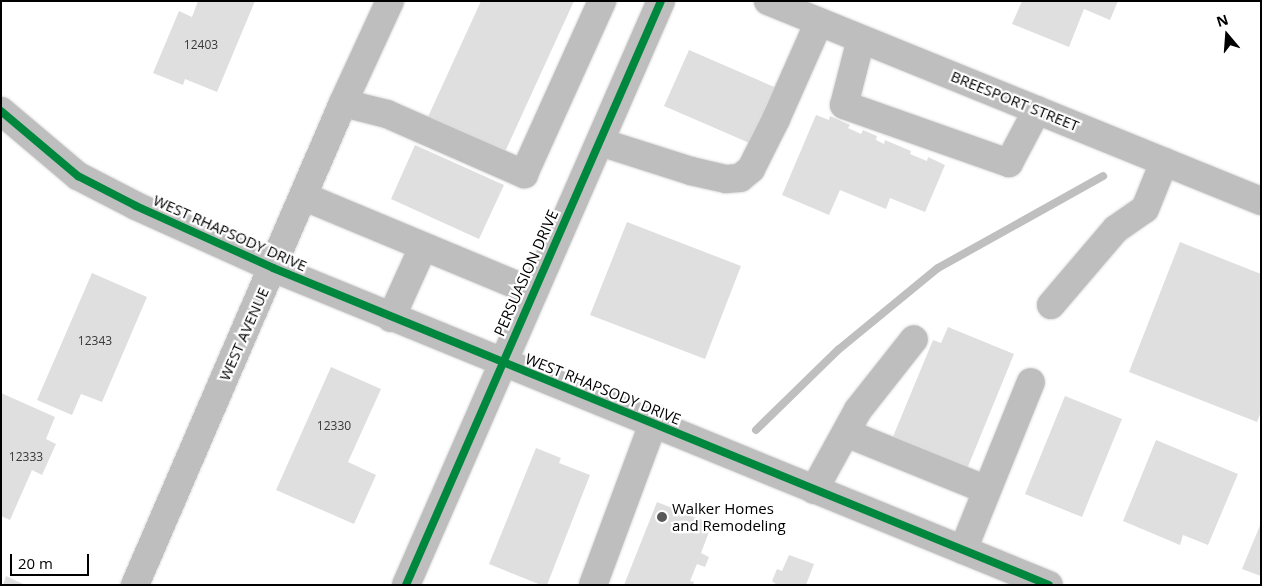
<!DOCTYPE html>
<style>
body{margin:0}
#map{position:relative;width:1262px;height:586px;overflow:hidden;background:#fff;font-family:"Open Sans",sans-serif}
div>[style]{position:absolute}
.stream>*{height:8px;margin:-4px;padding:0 4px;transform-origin:4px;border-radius:4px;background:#bfbfbf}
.building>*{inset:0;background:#dfdfdf}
.roads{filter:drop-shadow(0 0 1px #dbdbdb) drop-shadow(0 0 1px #dbdbdb)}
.minor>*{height:28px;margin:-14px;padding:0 14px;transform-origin:14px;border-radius:14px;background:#bebebe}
.major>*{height:28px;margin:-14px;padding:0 14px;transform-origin:14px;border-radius:14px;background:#bebebe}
.cycleway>*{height:8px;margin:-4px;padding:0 4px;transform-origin:4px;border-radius:4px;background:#00873e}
.dots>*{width:14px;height:14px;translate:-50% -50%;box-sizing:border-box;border:2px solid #fff;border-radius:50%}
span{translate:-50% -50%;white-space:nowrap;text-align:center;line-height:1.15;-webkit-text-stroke:4.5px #fff;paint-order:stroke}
.number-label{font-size:12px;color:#383838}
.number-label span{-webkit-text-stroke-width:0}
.street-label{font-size:15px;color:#000}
.poi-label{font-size:15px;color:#000}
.left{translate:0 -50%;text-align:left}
.frame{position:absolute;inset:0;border:2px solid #000;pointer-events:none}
.north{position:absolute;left:1202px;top:10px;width:50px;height:50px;-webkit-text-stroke:4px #fff;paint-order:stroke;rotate:342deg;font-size:14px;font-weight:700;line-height:20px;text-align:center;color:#000}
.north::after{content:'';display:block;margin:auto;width:18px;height:22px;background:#000;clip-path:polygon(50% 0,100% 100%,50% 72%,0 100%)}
.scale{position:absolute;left:10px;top:554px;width:79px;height:22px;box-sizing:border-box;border:2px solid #000;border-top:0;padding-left:6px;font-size:15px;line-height:18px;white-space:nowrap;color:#000;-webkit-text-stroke:4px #fff;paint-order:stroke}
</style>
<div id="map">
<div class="stream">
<i style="left:756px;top:430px;width:115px;rotate:-44.3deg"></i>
<i style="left:838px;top:350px;width:129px;rotate:-39.4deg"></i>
<i style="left:938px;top:268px;width:189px;rotate:-29.1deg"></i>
</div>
<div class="building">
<i style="clip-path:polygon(198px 1px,255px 1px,217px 92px,185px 79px,183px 85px,153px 73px,179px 11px,192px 17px)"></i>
<i style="clip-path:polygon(481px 1px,574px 1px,504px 154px,427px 119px)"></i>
<i style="clip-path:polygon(1022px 1px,1118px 1px,1110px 20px,1084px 9px,1069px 47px,1012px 24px)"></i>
<i style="clip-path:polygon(689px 50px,779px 89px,754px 145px,664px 106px)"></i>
<i style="clip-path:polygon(816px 115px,829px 120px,830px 116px,850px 125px,848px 128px,861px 134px,863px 130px,877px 136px,876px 140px,884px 144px,885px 140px,911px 151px,910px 154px,927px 161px,928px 157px,945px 165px,925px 212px,890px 198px,886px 209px,840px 190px,829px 215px,782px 195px)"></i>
<i style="clip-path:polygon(415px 145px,504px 185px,479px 239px,391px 199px)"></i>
<i style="clip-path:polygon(627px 222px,741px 266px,705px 359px,590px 315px)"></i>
<i style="clip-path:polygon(1180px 242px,1261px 274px,1261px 412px,1257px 422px,1129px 372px)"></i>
<i style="clip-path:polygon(92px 273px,147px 297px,102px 402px,81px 394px,72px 415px,37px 400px)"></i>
<i style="clip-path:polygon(948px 327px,1014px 354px,967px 469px,892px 439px,933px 340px,941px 343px)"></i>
<i style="clip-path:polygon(331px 367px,381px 389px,348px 462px,376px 475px,354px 524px,276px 490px)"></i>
<i style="clip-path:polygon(1px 393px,55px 417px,46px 439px,56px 444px,42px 475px,32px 470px,10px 520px,1px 516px)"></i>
<i style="clip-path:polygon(1065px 396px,1122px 419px,1082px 517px,1025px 494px)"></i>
<i style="clip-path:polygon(1156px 440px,1238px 474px,1208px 545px,1183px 535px,1180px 545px,1123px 521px)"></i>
<i style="clip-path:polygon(536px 448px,561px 458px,559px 463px,590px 475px,547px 585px,541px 585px,489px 564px)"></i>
<i style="clip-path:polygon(657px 502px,712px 524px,701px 553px,709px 557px,705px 567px,697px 564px,690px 581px,694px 582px,693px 585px,624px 585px)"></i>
<i style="clip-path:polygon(1261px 523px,1261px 576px,1242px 569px)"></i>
<i style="clip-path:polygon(789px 555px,814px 564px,806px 585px,777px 585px,772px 581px,777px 569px,782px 571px)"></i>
<i style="clip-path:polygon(6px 576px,25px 585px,3px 585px)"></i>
</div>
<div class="roads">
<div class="minor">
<i style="left:768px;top:1px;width:532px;rotate:22.08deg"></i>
<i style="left:861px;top:39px;width:68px;rotate:104.4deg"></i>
<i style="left:844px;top:105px;width:175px;rotate:19.4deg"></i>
<i style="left:1009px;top:163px;width:60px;rotate:-62.2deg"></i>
<i style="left:343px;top:103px;width:45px;rotate:14deg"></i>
<i style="left:387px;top:114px;width:150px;rotate:23.7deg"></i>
<i style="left:524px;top:174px;width:190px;rotate:-65.7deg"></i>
<i style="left:1px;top:111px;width:101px;rotate:40.2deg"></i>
<i style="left:78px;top:176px;width:65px;rotate:27.3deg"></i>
<i style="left:136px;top:206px;width:150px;rotate:24.3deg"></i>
<i style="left:273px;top:268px;width:838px;rotate:22.22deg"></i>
<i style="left:600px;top:142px;width:96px;rotate:17.7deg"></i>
<i style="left:691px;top:171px;width:36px;rotate:13deg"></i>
<i style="left:726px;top:179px;width:14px;rotate:-4deg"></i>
<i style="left:740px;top:178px;width:14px;rotate:-39deg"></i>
<i style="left:751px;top:169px;width:56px;rotate:-63.4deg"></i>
<i style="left:776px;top:119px;width:106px;rotate:-66.1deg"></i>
<i style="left:305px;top:197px;width:247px;rotate:22.6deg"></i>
<i style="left:1051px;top:305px;width:100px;rotate:-49.5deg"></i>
<i style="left:1116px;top:229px;width:35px;rotate:-35deg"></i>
<i style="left:1145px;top:209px;width:51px;rotate:-68deg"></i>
<i style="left:391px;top:318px;width:78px;rotate:-65.7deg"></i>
<i style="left:846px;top:433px;width:152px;rotate:22deg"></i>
<i style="left:814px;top:490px;width:91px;rotate:-61.2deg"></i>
<i style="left:858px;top:410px;width:90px;rotate:-51.7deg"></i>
<i style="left:963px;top:550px;width:181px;rotate:-68deg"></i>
<i style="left:406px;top:585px;width:637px;rotate:-66.41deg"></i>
<i style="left:593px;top:585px;width:172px;rotate:-69.6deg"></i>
</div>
<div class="major">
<i style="left:135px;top:585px;width:525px;rotate:-66.66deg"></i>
<i style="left:343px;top:103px;width:112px;rotate:-65.3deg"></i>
</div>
</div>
<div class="cycleway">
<i style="left:1px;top:111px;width:101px;rotate:40.2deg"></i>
<i style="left:78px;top:176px;width:65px;rotate:27.3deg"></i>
<i style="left:136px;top:206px;width:150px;rotate:24.3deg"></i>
<i style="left:273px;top:268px;width:838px;rotate:22.22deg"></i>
<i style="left:406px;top:585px;width:637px;rotate:-66.41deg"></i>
</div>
<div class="dots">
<i style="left:662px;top:517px;background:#595959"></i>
</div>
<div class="number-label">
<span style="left:201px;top:45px">12403</span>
<span style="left:95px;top:341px">12343</span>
<span style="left:334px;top:426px">12330</span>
<span style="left:26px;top:457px">12333</span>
</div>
<div class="street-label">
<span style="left:1015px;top:101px;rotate:22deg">BREESPORT STREET</span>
<span style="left:230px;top:233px;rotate:24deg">WEST RHAPSODY DRIVE</span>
<span style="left:526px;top:273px;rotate:-66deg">PERSUASION DRIVE</span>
<span style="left:244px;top:334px;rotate:-66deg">WEST AVENUE</span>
<span style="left:603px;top:389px;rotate:22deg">WEST RHAPSODY DRIVE</span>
</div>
<div class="poi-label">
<span class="left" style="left:672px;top:517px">Walker Homes<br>and Remodeling</span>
</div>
<div class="frame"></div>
<div class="north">N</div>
<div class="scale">20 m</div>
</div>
